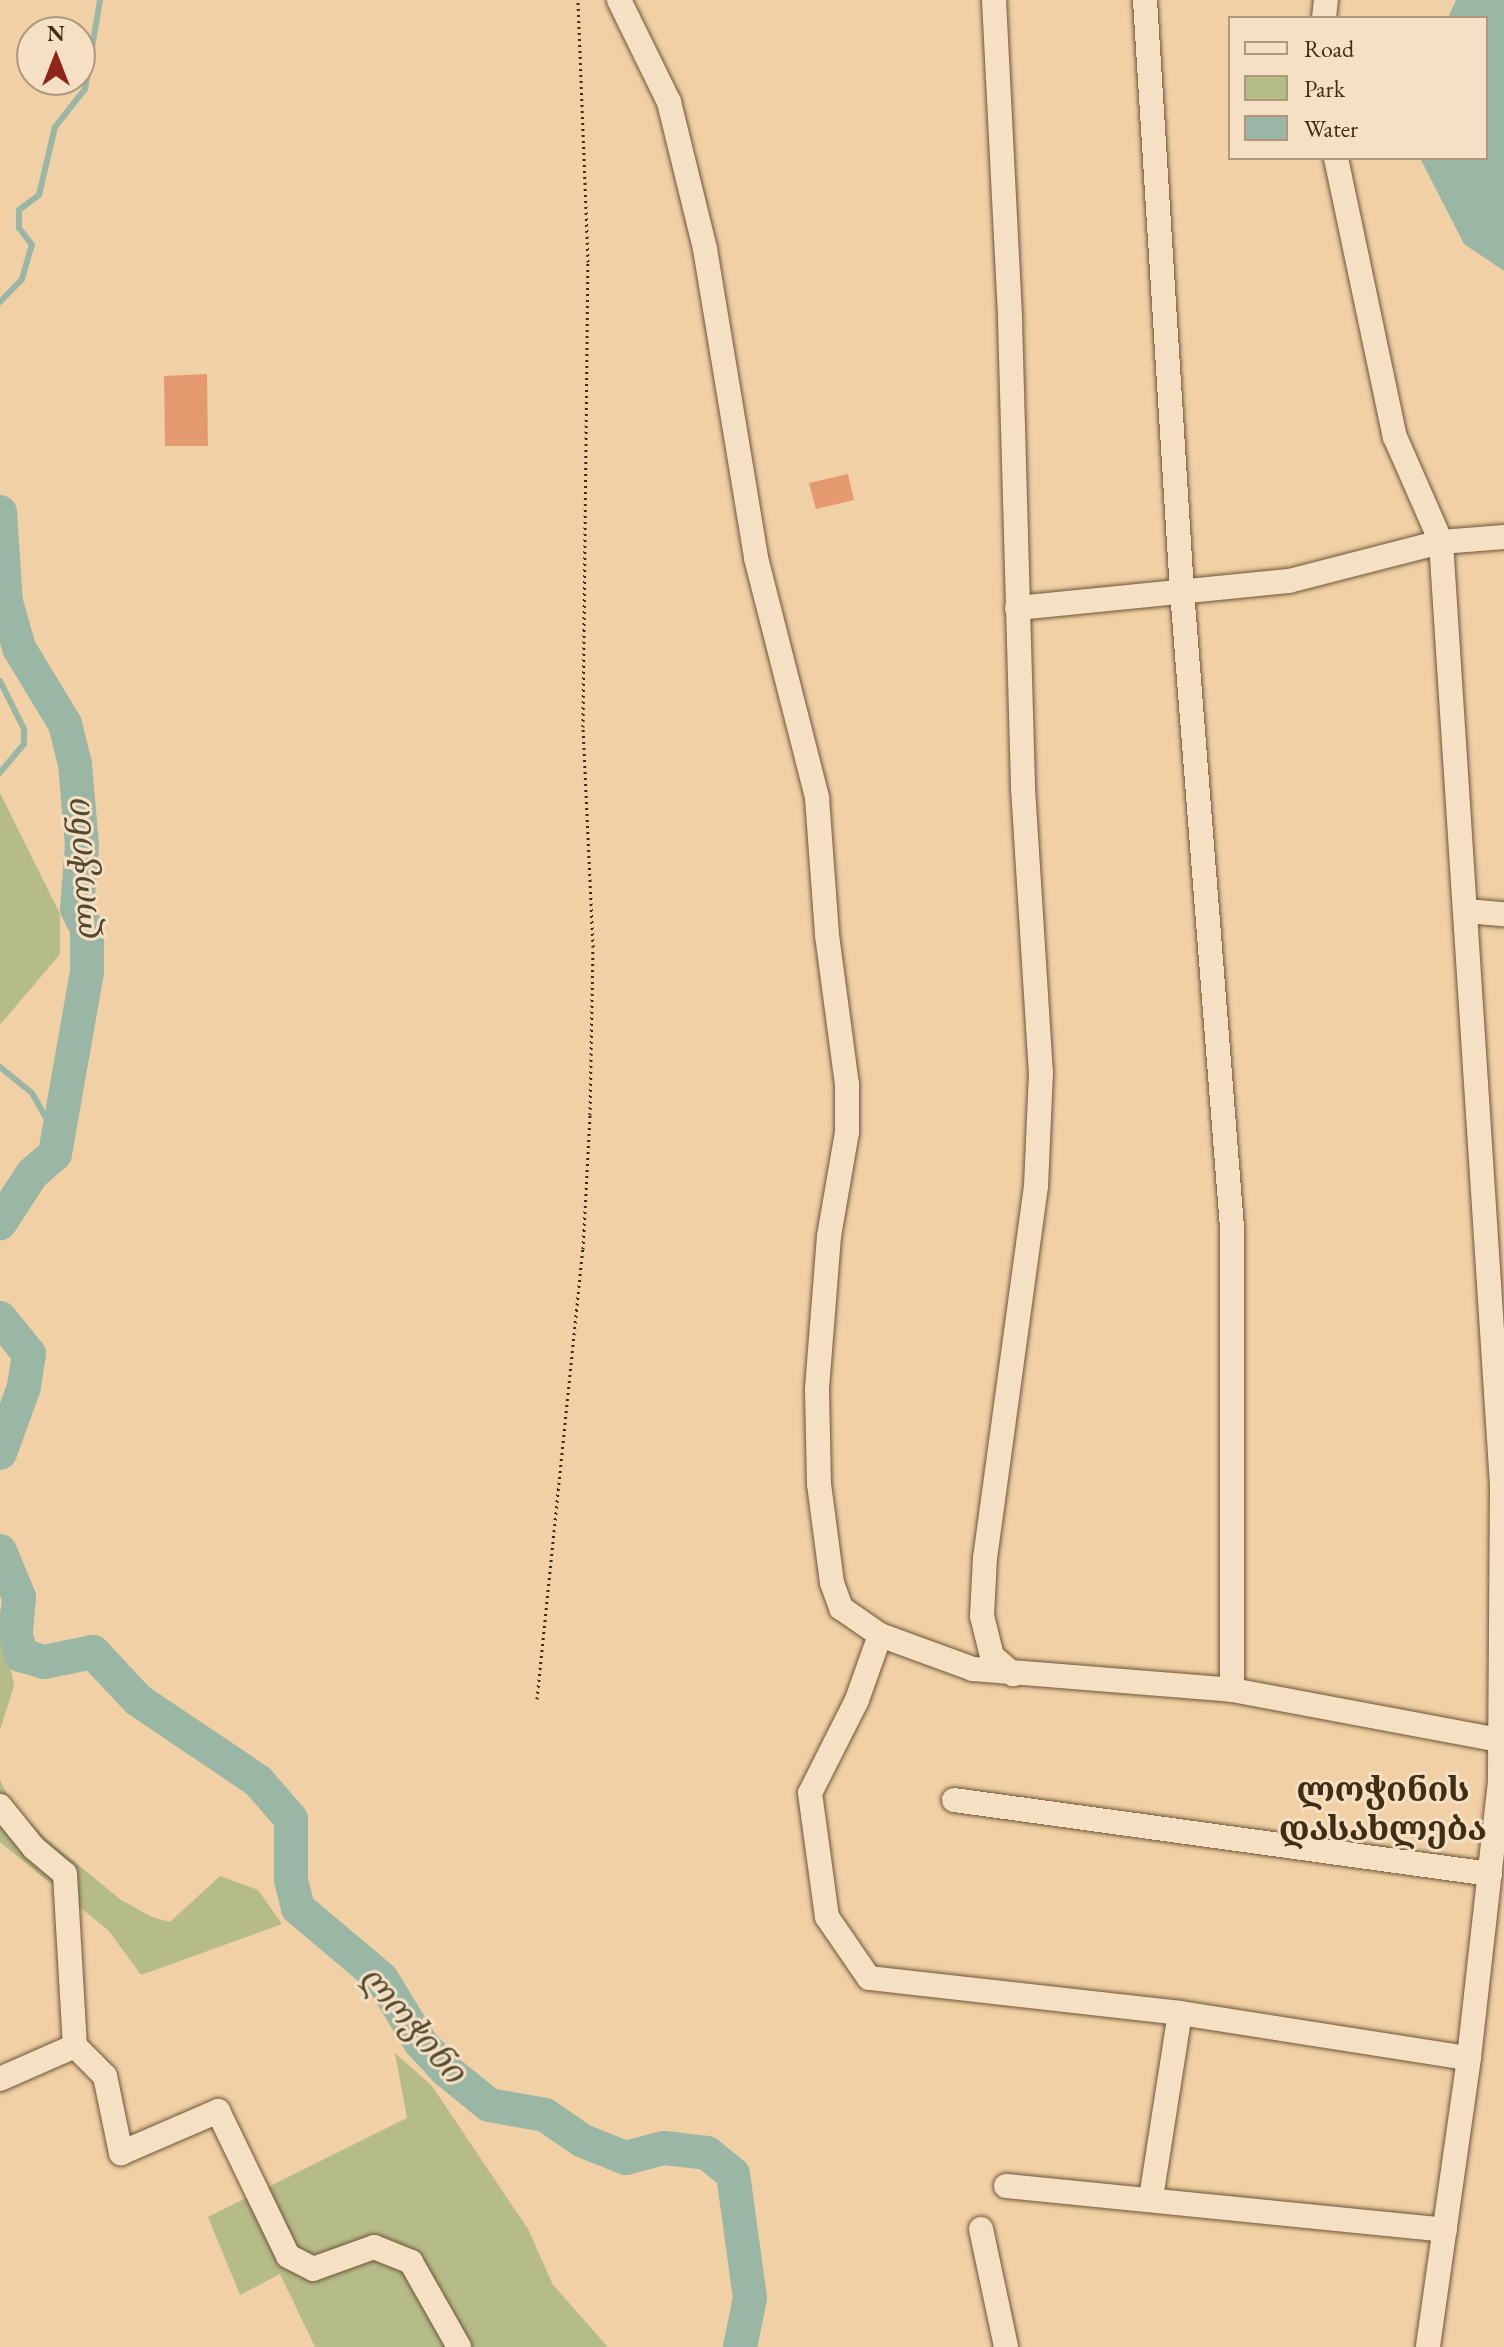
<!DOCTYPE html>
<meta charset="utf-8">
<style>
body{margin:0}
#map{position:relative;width:1504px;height:2347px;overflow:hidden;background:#f0d0a4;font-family:"EB Garamond","Noto Serif Georgian",serif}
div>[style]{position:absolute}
.green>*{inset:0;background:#b6bc88}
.water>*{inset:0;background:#9ab7a5}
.stream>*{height:6px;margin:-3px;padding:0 3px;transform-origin:3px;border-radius:3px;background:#9ab7a5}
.river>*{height:34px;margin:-17px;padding:0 17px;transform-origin:17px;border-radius:17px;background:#9ab7a5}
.building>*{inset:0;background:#e49a6e}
.path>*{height:3px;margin-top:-1.5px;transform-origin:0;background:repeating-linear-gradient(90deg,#402d14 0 2px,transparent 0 6px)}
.roads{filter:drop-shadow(0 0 2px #6c5638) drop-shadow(0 0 2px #6c5638)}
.minor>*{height:24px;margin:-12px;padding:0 12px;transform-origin:12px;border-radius:12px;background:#f5e0c4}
span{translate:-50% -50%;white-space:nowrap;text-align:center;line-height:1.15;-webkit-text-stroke:6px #f5e0c4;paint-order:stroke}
.water-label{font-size:34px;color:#524931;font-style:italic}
.neighbourhood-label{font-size:34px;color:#402d14;font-weight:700}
.legend{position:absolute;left:1228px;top:16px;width:260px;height:144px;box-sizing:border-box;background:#f5e0c4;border:2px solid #ad987e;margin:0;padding:10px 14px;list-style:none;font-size:24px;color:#402d14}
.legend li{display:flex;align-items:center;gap:16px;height:40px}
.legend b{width:40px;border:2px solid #ad987e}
.north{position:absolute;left:16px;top:16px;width:80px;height:80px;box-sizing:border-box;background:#f5e0c4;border:2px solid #ad987e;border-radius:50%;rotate:0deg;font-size:22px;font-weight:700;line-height:32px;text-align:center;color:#402d14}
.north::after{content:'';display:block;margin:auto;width:28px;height:36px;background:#8f2418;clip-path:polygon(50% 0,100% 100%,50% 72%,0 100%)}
</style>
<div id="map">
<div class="green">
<i style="clip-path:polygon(0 793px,60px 914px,60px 954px,0 1025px)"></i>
<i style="clip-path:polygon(0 1607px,14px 1686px,0 1730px)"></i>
<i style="clip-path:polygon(0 1780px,13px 1806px,48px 1840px,121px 1900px,152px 1917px,170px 1922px,220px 1876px,258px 1890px,282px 1924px,141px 1975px,109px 1931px,0 1842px)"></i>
<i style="clip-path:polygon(395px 2053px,432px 2086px,528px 2229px,553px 2285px,608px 2347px,315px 2347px,280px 2274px,240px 2295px,208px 2217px,407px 2118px)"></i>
</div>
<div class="water">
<i style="clip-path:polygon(1456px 0,1504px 0,1504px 271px,1464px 244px,1420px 158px,1486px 158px,1486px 18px,1448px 18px)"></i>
</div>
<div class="stream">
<i style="left:0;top:302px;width:32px;rotate:-46deg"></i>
<i style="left:22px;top:279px;width:35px;rotate:-74deg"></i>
<i style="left:32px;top:245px;width:21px;rotate:-127deg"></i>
<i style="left:19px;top:228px;width:18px;rotate:-90deg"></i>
<i style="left:19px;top:210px;width:25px;rotate:-37deg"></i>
<i style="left:39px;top:195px;width:70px;rotate:-76.8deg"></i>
<i style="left:55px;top:127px;width:48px;rotate:-51.7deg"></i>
<i style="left:85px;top:89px;width:90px;rotate:-80.4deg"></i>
<i style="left:0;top:681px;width:54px;rotate:63.4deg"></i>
<i style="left:24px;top:729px;width:15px;rotate:90deg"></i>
<i style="left:24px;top:744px;width:38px;rotate:130deg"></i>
<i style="left:0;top:1067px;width:41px;rotate:39.1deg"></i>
<i style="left:32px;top:1093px;width:47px;rotate:60.7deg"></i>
</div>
<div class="river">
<i style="left:0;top:512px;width:90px;rotate:86.2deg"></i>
<i style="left:6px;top:602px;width:48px;rotate:74.2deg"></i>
<i style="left:19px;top:648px;width:89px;rotate:58.8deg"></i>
<i style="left:65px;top:724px;width:41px;rotate:76deg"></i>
<i style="left:75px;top:764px;width:81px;rotate:85.1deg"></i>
<i style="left:82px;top:845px;width:64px;rotate:94.5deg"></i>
<i style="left:77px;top:909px;width:22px;rotate:63deg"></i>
<i style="left:87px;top:929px;width:43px;rotate:90deg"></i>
<i style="left:87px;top:972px;width:185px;rotate:100deg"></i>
<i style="left:55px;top:1154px;width:30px;rotate:139deg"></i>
<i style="left:32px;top:1174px;width:59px;rotate:123.1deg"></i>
<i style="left:0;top:1318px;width:46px;rotate:51.1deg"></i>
<i style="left:29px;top:1354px;width:33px;rotate:99deg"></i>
<i style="left:24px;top:1387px;width:70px;rotate:110deg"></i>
<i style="left:0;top:1551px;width:50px;rotate:67.6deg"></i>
<i style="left:19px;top:1597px;width:38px;rotate:95deg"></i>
<i style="left:16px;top:1635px;width:21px;rotate:76deg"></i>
<i style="left:21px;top:1655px;width:24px;rotate:17deg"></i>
<i style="left:44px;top:1662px;width:50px;rotate:-11.5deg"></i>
<i style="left:93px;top:1652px;width:66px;rotate:46.8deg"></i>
<i style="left:138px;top:1700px;width:145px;rotate:34deg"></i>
<i style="left:258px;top:1781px;width:50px;rotate:49deg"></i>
<i style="left:291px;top:1819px;width:61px;rotate:90deg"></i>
<i style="left:291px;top:1880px;width:29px;rotate:76deg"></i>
<i style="left:298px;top:1908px;width:110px;rotate:40.2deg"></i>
<i style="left:382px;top:1979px;width:74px;rotate:58.9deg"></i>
<i style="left:420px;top:2042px;width:38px;rotate:47deg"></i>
<i style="left:446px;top:2070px;width:55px;rotate:39.1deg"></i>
<i style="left:489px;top:2105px;width:57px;rotate:10.1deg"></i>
<i style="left:545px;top:2115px;width:46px;rotate:34.4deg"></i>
<i style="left:583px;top:2141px;width:46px;rotate:21.6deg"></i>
<i style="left:626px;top:2158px;width:39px;rotate:-15deg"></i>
<i style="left:664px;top:2148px;width:43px;rotate:6.6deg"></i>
<i style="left:707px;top:2153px;width:33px;rotate:39deg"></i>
<i style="left:733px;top:2174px;width:125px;rotate:82.2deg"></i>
<i style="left:750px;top:2298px;width:50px;rotate:101.5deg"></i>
</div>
<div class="building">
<i style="clip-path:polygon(207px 374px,208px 446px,165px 446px,164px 376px)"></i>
<i style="clip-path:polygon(848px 474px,854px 500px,816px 509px,809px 483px)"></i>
</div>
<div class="path">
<i style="left:537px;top:1699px;width:452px;rotate:-84.2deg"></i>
<i style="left:583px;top:1249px;width:134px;rotate:-87deg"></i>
<i style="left:590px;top:1115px;width:168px;rotate:-89deg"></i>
<i style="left:593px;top:947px;width:220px;rotate:-92.6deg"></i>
<i style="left:583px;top:727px;width:465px;rotate:-89.4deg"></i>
<i style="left:588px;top:262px;width:262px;rotate:-92.2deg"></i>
</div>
<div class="roads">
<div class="minor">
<i style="left:619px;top:0;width:114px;rotate:63.9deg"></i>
<i style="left:669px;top:102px;width:151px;rotate:76.2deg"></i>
<i style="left:705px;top:249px;width:313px;rotate:80.6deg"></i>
<i style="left:756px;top:558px;width:248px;rotate:75.7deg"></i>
<i style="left:817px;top:798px;width:137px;rotate:85.8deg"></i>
<i style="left:827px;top:935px;width:150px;rotate:82.4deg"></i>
<i style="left:847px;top:1084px;width:48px;rotate:90deg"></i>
<i style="left:847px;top:1132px;width:106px;rotate:99.8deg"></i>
<i style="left:829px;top:1236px;width:154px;rotate:94.5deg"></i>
<i style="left:817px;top:1390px;width:94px;rotate:88.8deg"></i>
<i style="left:819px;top:1484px;width:100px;rotate:82.5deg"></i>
<i style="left:832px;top:1583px;width:27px;rotate:70deg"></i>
<i style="left:841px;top:1608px;width:47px;rotate:34.7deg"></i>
<i style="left:880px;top:1635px;width:99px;rotate:20.1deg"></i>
<i style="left:973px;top:1669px;width:260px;rotate:4.6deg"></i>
<i style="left:1232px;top:1690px;width:272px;rotate:10.6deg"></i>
<i style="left:994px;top:0;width:320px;rotate:87.1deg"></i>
<i style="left:1010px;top:320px;width:468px;rotate:88.4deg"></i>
<i style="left:1023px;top:788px;width:285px;rotate:86.4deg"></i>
<i style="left:1041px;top:1072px;width:114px;rotate:92.5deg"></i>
<i style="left:1036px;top:1186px;width:374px;rotate:97.8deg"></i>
<i style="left:985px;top:1557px;width:59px;rotate:92.9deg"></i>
<i style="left:982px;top:1616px;width:41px;rotate:76deg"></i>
<i style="left:992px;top:1656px;width:28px;rotate:41deg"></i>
<i style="left:1145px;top:0;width:592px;rotate:86.42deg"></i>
<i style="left:1182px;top:591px;width:639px;rotate:85.51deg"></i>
<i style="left:1232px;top:1228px;width:462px;rotate:90deg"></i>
<i style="left:1324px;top:18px;width:18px;rotate:-84deg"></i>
<i style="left:1336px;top:158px;width:285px;rotate:78.1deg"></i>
<i style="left:1395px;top:437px;width:115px;rotate:66.3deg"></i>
<i style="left:1441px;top:542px;width:945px;rotate:86.3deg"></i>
<i style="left:1502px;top:1485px;width:296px;rotate:90.4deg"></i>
<i style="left:1500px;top:1781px;width:279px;rotate:96.4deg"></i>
<i style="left:1469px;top:2058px;width:292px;rotate:98.1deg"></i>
<i style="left:1017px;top:608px;width:273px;rotate:-5.7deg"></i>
<i style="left:1289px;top:581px;width:157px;rotate:-14.4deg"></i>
<i style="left:1441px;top:542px;width:63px;rotate:-4.5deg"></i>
<i style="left:1466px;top:911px;width:38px;rotate:5deg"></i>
<i style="left:880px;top:1635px;width:69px;rotate:109.5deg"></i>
<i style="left:857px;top:1700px;width:104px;rotate:116.8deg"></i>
<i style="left:810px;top:1793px;width:125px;rotate:82.2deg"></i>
<i style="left:827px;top:1917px;width:74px;rotate:55.5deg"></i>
<i style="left:869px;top:1978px;width:313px;rotate:6.4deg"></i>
<i style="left:1180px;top:2013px;width:292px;rotate:8.9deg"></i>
<i style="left:954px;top:1800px;width:541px;rotate:7.86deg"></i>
<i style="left:0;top:1806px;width:54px;rotate:51deg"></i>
<i style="left:34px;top:1848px;width:40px;rotate:40deg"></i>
<i style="left:65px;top:1874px;width:172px;rotate:86.7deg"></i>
<i style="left:75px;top:2046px;width:82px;rotate:156.3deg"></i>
<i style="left:75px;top:2046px;width:42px;rotate:45deg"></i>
<i style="left:105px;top:2076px;width:79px;rotate:78.3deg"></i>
<i style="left:121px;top:2153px;width:106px;rotate:-23.4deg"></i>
<i style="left:218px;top:2111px;width:161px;rotate:64.2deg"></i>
<i style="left:288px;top:2256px;width:28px;rotate:27deg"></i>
<i style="left:313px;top:2269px;width:65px;rotate:-19.8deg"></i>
<i style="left:374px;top:2247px;width:40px;rotate:22deg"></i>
<i style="left:411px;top:2262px;width:98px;rotate:60.5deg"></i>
<i style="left:1006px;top:2186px;width:441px;rotate:5.7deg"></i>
<i style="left:1151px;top:2198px;width:187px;rotate:-81.1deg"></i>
<i style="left:981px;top:2229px;width:121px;rotate:78deg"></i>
</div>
</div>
<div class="water-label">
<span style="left:82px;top:871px;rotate:-94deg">ლოჭინი</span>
<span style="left:413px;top:2024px;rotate:49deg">ლოჭინი</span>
</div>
<div class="neighbourhood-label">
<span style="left:1383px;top:1809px">ლოჭინის<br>დასახლება</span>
</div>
<ul class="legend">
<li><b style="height:10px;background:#f5e0c4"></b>Road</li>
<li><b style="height:22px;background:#b6bc88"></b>Park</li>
<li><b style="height:22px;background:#9ab7a5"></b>Water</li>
</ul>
<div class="north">N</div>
</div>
